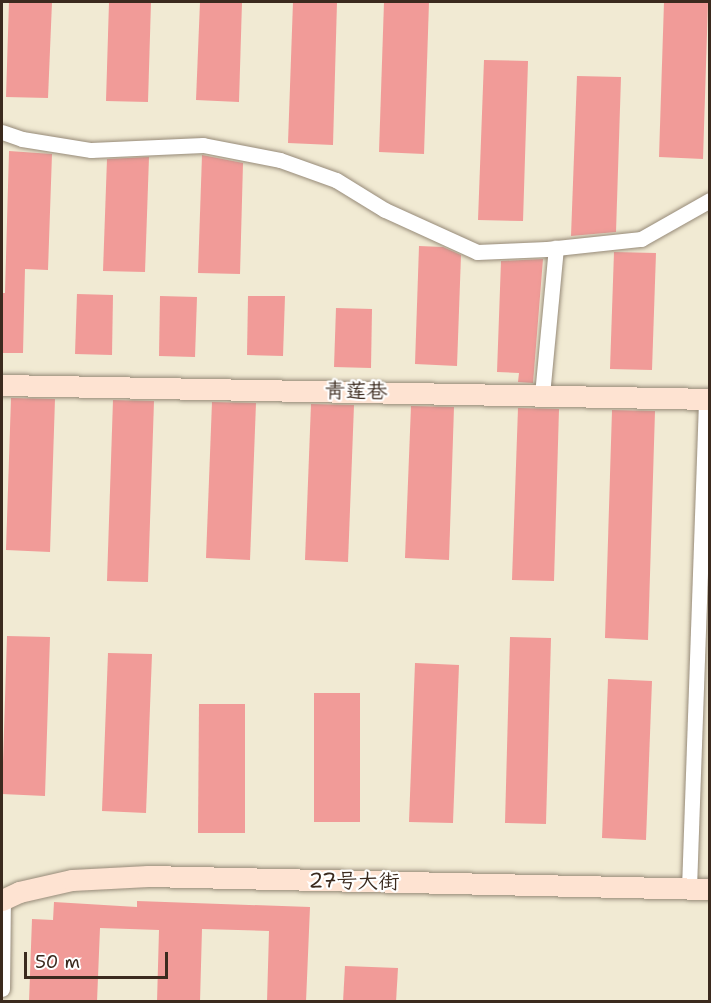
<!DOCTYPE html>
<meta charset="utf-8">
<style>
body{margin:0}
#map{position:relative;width:711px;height:1003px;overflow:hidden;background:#f1ead3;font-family:"Shantell Sans","LXGW WenKai TC",sans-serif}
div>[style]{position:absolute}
.building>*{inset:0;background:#f19b98}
.roads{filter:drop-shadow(0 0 2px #968a78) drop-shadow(0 0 2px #968a78)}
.street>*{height:15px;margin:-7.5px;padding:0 7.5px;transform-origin:7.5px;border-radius:7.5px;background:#fff}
.secondary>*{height:21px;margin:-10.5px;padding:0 10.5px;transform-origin:10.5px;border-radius:10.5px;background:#fee3d2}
span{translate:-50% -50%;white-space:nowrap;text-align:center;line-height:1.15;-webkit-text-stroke:4.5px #fff;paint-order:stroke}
.street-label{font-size:21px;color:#3b2a1e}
.frame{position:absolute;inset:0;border:3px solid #3b2a1e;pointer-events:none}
.scale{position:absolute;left:24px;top:952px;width:144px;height:27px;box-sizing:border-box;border:3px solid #3b2a1e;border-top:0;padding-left:8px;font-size:18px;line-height:21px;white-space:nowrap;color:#3b2a1e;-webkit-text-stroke:4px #fff;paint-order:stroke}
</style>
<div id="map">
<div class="building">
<i style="clip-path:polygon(9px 2px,52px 2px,48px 98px,6px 97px)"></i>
<i style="clip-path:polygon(109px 2px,151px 2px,148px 102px,106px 101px)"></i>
<i style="clip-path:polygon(200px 2px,242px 2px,239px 102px,196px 100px)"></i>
<i style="clip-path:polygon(293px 2px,337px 2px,333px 145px,288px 143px)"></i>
<i style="clip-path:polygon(384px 2px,429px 2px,424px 154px,379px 152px)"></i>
<i style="clip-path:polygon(664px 2px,708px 2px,703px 159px,659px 157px)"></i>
<i style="clip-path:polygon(484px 60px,528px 61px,523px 221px,478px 220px)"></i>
<i style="clip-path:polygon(577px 76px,621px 77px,616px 232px,571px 236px)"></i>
<i style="clip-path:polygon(9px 151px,52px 154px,48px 270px,25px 269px,23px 353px,2px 353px,2px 293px,5px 293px)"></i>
<i style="clip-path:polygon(202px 155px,243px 163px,240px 274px,198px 273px)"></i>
<i style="clip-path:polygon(149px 157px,145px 272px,103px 271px,107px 159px)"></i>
<i style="clip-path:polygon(419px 246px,443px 247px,461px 255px,457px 366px,415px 364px)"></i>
<i style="clip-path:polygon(614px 252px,656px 253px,652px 370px,610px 369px)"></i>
<i style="clip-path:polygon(543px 259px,533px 383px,518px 382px,519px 373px,497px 372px,501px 261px)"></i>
<i style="clip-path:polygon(77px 294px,113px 295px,112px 355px,75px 354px)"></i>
<i style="clip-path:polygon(160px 296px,197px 297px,195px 357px,159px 356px)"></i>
<i style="clip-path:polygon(248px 296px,285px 296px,283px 356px,247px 355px)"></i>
<i style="clip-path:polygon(336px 308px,372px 309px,371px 368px,334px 367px)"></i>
<i style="clip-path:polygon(11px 398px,55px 399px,50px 552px,6px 550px)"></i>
<i style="clip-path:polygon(113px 400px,154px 401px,148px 582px,107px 581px)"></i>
<i style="clip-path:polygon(212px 402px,256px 403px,250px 560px,206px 558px)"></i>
<i style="clip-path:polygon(311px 404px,354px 405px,348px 562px,305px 560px)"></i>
<i style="clip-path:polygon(411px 406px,454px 407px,449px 560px,405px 558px)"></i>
<i style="clip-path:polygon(518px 408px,559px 409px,554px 581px,512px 580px)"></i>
<i style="clip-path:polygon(612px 410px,655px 411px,648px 640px,605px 638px)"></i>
<i style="clip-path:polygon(7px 636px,50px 637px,45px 796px,2px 794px)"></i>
<i style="clip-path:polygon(510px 637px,551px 638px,546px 824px,505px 823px)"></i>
<i style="clip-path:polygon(108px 653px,152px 654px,146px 813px,102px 811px)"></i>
<i style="clip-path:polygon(415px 663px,459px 665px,453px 823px,409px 822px)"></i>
<i style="clip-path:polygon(608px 679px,652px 681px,646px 840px,602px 838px)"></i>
<i style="clip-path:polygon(314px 693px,360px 693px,360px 822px,314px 822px)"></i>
<i style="clip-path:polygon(199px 704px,245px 704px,245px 833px,198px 833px)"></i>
<i style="clip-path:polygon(137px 901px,310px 907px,306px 1002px,267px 1002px,269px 931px,202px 929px,200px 1002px,157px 1002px,159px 930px,100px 928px,97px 1002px,29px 1002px,32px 919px,53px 920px,54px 902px,137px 907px)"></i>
<i style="clip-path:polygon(345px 966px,398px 968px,396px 1002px,343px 1002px)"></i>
</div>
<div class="roads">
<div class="street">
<i style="left:2px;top:132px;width:21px;rotate:19deg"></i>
<i style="left:22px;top:139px;width:70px;rotate:9.1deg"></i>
<i style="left:91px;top:150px;width:112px;rotate:-2.6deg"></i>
<i style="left:203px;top:145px;width:78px;rotate:11deg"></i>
<i style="left:280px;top:160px;width:59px;rotate:19.7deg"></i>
<i style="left:336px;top:180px;width:57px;rotate:31.5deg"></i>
<i style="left:385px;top:210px;width:101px;rotate:24.5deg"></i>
<i style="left:477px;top:252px;width:70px;rotate:-2.5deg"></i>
<i style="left:547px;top:249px;width:95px;rotate:-6.1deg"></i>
<i style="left:641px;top:239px;width:79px;rotate:-29.5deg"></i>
<i style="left:542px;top:395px;width:148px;rotate:-84.6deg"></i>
<i style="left:689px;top:888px;width:489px;rotate:-88deg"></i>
<i style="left:2px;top:989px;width:90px;rotate:-89.4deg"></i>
</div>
<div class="secondary">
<i style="left:2px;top:385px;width:708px;rotate:1.13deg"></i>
<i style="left:2px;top:900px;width:19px;rotate:-25deg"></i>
<i style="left:19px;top:892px;width:54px;rotate:-12.8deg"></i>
<i style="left:72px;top:880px;width:76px;rotate:-3deg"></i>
<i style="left:148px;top:876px;width:562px;rotate:1.33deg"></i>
</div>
</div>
<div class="street-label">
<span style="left:356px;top:391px;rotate:1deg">青莲巷</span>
<span style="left:354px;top:881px;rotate:1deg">27号大街</span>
</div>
<div class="frame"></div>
<div class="scale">50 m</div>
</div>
